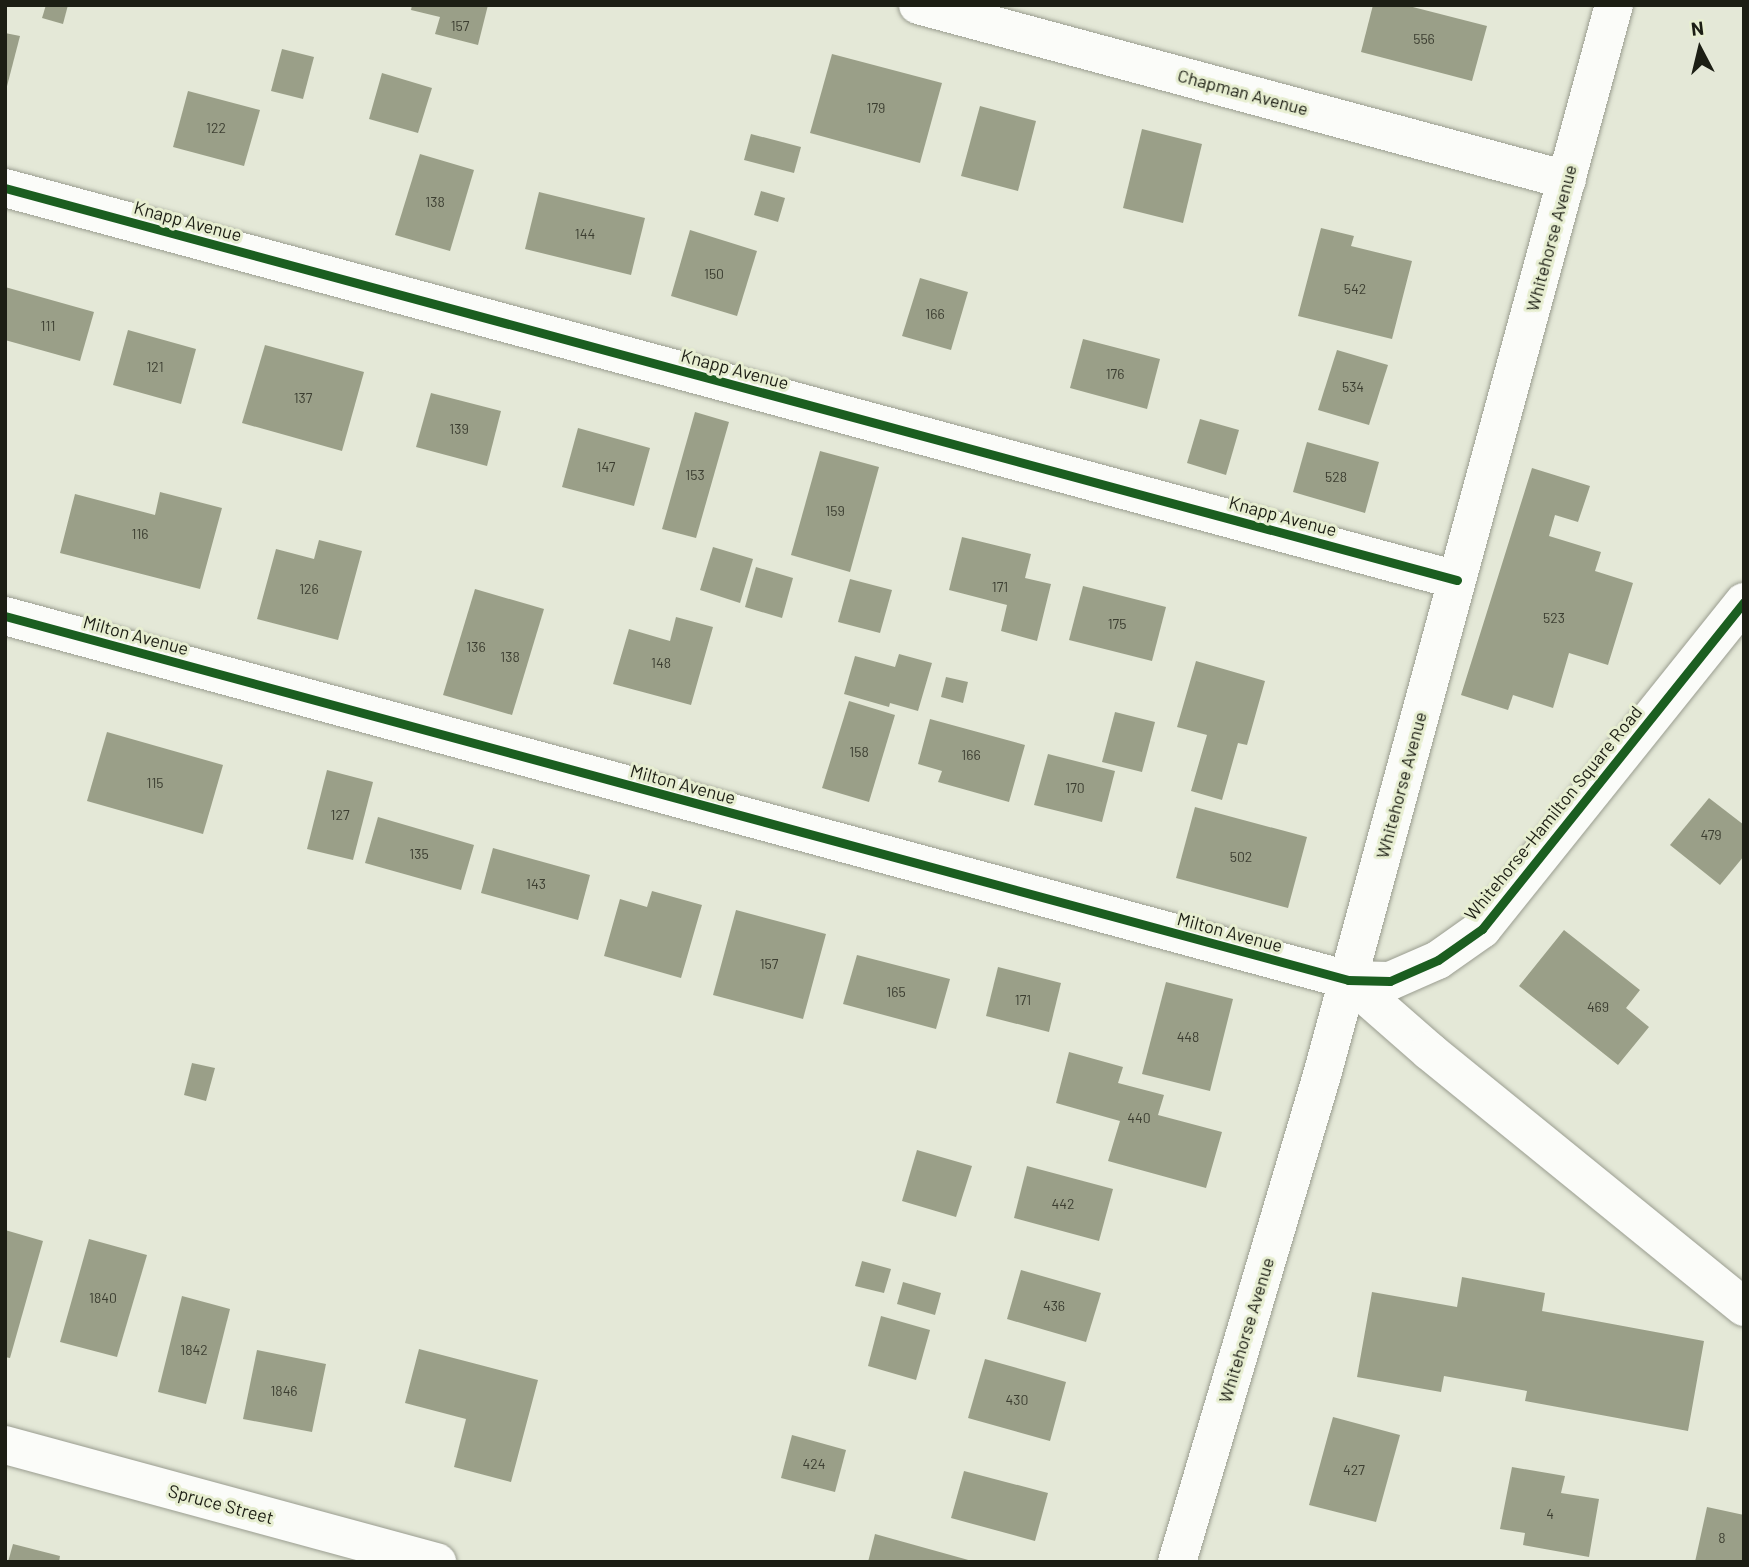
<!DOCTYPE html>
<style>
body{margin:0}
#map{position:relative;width:1749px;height:1567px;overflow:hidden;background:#e4e8d7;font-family:Barlow,sans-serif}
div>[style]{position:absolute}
.building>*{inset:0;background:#9a9f88}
.roads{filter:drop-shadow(0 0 2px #9a9d90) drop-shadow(0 0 2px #9a9d90)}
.minor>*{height:38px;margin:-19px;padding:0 19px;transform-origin:19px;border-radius:19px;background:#fbfcf9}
.major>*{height:38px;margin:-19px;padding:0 19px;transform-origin:19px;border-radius:19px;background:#fbfcf9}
.cycleway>*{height:9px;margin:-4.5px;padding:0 4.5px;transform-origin:4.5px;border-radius:4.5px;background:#1b5e20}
span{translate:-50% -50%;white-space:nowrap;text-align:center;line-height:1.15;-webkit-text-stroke:6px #e7eed1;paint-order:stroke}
.number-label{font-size:14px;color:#3c3e31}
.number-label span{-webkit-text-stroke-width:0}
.street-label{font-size:18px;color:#1c1e14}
.frame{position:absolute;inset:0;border:7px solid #1c1e14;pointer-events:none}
.north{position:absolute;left:1665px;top:14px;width:70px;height:70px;-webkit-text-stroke:5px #e7eed1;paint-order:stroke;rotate:353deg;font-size:19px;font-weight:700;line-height:28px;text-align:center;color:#1c1e14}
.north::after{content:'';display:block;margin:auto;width:24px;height:32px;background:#1c1e14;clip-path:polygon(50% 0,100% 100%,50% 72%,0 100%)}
</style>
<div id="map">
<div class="building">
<i style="clip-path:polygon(46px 5px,68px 5px,63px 24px,42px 18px)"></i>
<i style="clip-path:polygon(412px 5px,488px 5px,478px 45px,435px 34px,440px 17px,411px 10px)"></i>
<i style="clip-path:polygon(1373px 5px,1405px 5px,1487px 26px,1472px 81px,1361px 52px)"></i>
<i style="clip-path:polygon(5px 33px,20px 36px,6px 90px,5px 90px)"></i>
<i style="clip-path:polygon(282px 49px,314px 57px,303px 99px,271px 91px)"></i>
<i style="clip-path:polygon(832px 54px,942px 83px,920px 163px,810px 133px)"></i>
<i style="clip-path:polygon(382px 73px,432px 88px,418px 133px,369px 119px)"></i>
<i style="clip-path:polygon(188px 91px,260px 110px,244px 166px,173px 147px)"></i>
<i style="clip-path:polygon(980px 106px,1036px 121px,1018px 191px,961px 176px)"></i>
<i style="clip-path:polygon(1142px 129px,1202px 144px,1183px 223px,1123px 208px)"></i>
<i style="clip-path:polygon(751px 134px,801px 147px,794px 173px,744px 160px)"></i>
<i style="clip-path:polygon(420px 154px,474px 170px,450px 251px,395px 235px)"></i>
<i style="clip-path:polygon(761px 191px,785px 198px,778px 222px,754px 215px)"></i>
<i style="clip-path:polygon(539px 192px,645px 218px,631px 275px,525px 249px)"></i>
<i style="clip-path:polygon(1321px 228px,1354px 236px,1351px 246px,1412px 261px,1392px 339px,1298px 316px)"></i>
<i style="clip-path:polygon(690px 230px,757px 251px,737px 316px,671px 296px)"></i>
<i style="clip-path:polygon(920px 278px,968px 292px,951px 350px,902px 336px)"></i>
<i style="clip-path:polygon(5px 287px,94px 312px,80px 361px,5px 340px)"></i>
<i style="clip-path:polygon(128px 330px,196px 349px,181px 404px,113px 385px)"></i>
<i style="clip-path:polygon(1083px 339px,1160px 359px,1147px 409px,1070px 388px)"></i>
<i style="clip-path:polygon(265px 345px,364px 372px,342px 451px,242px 423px)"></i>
<i style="clip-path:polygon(1337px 350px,1388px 365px,1369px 425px,1318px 410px)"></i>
<i style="clip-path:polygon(431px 393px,501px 411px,487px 466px,416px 447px)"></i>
<i style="clip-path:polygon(695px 412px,729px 422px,696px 538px,662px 529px)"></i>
<i style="clip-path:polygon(1200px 419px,1239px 430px,1226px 475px,1187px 463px)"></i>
<i style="clip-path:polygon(578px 428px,650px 448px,634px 506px,562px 487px)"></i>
<i style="clip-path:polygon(1307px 442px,1379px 462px,1365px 513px,1293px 492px)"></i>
<i style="clip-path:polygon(820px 451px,879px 467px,850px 572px,791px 555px)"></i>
<i style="clip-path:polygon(1532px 468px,1590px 486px,1578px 522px,1555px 515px,1549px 536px,1601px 552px,1595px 571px,1633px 583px,1608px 665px,1569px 653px,1553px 708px,1513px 695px,1508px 710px,1461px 695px)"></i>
<i style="clip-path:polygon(160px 492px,222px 508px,200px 589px,60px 553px,75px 494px,155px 515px)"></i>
<i style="clip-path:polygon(962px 537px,1031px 554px,1025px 578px,1051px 584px,1037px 641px,1001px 631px,1007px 605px,949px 590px)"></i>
<i style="clip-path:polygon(319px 540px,362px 551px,338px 640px,257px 619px,276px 549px,314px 559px)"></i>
<i style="clip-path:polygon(713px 547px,753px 559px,740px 603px,700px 590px)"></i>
<i style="clip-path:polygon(756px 567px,793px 578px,782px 618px,745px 607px)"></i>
<i style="clip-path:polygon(850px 579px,892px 590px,880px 633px,838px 622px)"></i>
<i style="clip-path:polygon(1083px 586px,1166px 607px,1152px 661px,1069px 640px)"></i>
<i style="clip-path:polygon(475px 589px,544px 609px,512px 715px,443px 695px)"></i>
<i style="clip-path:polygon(676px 617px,713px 627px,691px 705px,613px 684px,629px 629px,670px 641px)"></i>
<i style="clip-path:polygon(899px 654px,932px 663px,918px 711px,890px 703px,889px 707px,844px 694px,855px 656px,895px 667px)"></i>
<i style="clip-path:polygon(1196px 661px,1265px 681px,1247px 745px,1238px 743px,1222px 800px,1191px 791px,1207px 735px,1177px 727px)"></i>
<i style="clip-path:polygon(946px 677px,968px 682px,963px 703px,941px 697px)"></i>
<i style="clip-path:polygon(849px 701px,895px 715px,869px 802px,822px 788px)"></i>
<i style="clip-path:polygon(1115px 712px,1155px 722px,1142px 772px,1102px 762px)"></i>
<i style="clip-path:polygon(930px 719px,1025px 745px,1009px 802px,938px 782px,942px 771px,918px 764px)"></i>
<i style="clip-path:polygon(107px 732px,223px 765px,203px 834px,87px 801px)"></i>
<i style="clip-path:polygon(1048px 754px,1115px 771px,1102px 822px,1034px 805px)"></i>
<i style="clip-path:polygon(327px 770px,373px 782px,353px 860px,307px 849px)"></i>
<i style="clip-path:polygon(1709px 798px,1744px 825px,1744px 856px,1720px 885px,1670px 845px)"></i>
<i style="clip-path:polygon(1195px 807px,1307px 837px,1288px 908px,1176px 878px)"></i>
<i style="clip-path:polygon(378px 817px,474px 845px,461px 890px,365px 863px)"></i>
<i style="clip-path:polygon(493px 848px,590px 875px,578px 920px,481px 893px)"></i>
<i style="clip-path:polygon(652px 891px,702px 905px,681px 978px,604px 956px,620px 899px,647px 907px)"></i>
<i style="clip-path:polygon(736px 910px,826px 934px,803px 1019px,713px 995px)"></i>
<i style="clip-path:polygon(1564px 930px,1640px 990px,1626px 1008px,1649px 1027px,1618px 1065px,1519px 986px)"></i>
<i style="clip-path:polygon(857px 955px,950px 979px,936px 1029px,843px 1004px)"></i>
<i style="clip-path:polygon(998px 967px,1061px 983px,1049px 1032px,986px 1016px)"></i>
<i style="clip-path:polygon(1166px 982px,1233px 999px,1210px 1091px,1142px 1074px)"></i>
<i style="clip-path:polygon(1069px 1052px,1123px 1067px,1118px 1083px,1164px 1095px,1158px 1115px,1222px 1132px,1206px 1188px,1108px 1161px,1120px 1121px,1056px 1103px)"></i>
<i style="clip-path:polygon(192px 1063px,215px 1068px,206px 1101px,184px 1095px)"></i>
<i style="clip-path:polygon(917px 1150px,972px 1166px,956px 1217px,902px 1201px)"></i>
<i style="clip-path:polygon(1027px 1166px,1113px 1189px,1099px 1241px,1014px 1218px)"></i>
<i style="clip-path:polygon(5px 1230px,43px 1241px,10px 1358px,5px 1357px)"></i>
<i style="clip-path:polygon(89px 1239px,147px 1255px,117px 1357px,60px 1342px)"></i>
<i style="clip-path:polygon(862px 1261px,891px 1269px,884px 1293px,855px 1286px)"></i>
<i style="clip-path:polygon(1021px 1270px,1101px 1293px,1086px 1342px,1007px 1319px)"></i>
<i style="clip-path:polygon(1462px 1277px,1545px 1293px,1542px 1311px,1704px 1341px,1688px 1431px,1525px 1401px,1527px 1391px,1444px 1376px,1441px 1392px,1357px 1377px,1372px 1292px,1457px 1307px)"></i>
<i style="clip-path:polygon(903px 1282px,941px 1293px,935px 1315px,897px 1304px)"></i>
<i style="clip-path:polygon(182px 1296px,230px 1309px,206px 1404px,158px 1392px)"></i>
<i style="clip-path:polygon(881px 1316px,930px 1330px,916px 1380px,868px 1366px)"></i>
<i style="clip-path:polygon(419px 1349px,538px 1380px,511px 1482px,454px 1467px,466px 1419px,405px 1403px)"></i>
<i style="clip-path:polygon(257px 1350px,326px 1364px,312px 1432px,243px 1419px)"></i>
<i style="clip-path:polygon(985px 1359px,1066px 1382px,1050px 1441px,968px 1418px)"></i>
<i style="clip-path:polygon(1333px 1417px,1400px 1435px,1376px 1522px,1309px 1505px)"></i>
<i style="clip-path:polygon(792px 1435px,846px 1450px,835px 1492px,781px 1478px)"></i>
<i style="clip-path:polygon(1512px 1467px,1565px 1476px,1561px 1493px,1599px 1499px,1589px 1557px,1523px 1545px,1525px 1533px,1500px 1529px)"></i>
<i style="clip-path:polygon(964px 1471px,1048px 1493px,1035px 1541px,951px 1518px)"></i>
<i style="clip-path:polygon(1707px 1507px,1744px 1515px,1744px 1562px,1695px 1562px)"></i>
<i style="clip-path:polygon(875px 1534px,972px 1561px,971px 1562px,868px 1562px)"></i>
<i style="clip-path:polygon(13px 1544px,60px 1556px,59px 1562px,8px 1562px)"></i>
</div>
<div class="roads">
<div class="minor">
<i style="left:918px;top:5px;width:672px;rotate:15.09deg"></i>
<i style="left:5px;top:188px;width:1504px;rotate:15.11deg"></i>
<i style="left:5px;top:616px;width:1391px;rotate:15.16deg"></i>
<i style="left:1348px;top:980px;width:42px;rotate:1.4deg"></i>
<i style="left:1390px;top:981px;width:52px;rotate:-23.6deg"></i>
<i style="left:1438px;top:960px;width:54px;rotate:-35.2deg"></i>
<i style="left:1482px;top:929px;width:419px;rotate:-51.3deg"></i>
<i style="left:1348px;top:980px;width:108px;rotate:41.2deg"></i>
<i style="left:1429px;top:1051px;width:406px;rotate:39.1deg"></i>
<i style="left:5px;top:1445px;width:448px;rotate:15.2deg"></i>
</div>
<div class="major">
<i style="left:1177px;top:1562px;width:508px;rotate:-73.42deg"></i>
<i style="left:1322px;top:1075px;width:1109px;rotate:-74.74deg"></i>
</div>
</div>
<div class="cycleway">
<i style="left:5px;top:188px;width:1504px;rotate:15.11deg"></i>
<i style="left:5px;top:616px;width:1391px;rotate:15.16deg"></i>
<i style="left:1348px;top:980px;width:42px;rotate:1.4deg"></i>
<i style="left:1390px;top:981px;width:52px;rotate:-23.6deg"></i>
<i style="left:1438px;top:960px;width:54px;rotate:-35.2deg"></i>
<i style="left:1482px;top:929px;width:419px;rotate:-51.3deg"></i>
</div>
<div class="number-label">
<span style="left:460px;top:26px">157</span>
<span style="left:1424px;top:39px">556</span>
<span style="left:876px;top:108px">179</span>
<span style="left:216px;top:128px">122</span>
<span style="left:435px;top:202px">138</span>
<span style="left:585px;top:234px">144</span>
<span style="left:714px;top:274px">150</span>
<span style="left:1355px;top:289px">542</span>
<span style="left:935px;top:314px">166</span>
<span style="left:48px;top:326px">111</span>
<span style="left:155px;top:367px">121</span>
<span style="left:1115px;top:374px">176</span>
<span style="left:1353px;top:387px">534</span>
<span style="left:303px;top:398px">137</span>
<span style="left:459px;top:429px">139</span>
<span style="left:606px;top:467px">147</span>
<span style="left:695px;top:475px">153</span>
<span style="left:1336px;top:477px">528</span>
<span style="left:835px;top:511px">159</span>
<span style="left:140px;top:534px">116</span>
<span style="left:1000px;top:587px">171</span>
<span style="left:309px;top:589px">126</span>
<span style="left:1554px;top:618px">523</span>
<span style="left:1117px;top:624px">175</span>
<span style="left:476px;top:647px">136</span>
<span style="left:510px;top:657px">138</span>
<span style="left:661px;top:663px">148</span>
<span style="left:859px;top:752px">158</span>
<span style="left:971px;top:755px">166</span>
<span style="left:155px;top:783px">115</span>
<span style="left:1075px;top:788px">170</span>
<span style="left:340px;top:815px">127</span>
<span style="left:1711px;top:835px">479</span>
<span style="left:419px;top:854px">135</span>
<span style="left:1241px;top:857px">502</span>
<span style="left:536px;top:884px">143</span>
<span style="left:769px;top:964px">157</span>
<span style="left:896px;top:992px">165</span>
<span style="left:1023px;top:1000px">171</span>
<span style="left:1598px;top:1007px">469</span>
<span style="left:1188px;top:1037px">448</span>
<span style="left:1139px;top:1118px">440</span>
<span style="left:1063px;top:1204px">442</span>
<span style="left:103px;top:1298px">1840</span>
<span style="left:1054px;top:1306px">436</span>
<span style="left:194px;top:1350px">1842</span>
<span style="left:284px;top:1391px">1846</span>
<span style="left:1017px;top:1400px">430</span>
<span style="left:814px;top:1464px">424</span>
<span style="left:1354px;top:1470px">427</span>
<span style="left:1550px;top:1514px">4</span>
<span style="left:1722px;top:1538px">8</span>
</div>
<div class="street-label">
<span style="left:1243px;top:92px;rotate:15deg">Chapman Avenue</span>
<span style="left:188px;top:221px;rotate:15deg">Knapp Avenue</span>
<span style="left:1551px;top:238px;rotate:-75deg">Whitehorse Avenue</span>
<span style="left:735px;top:369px;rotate:15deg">Knapp Avenue</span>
<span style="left:1283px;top:516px;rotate:15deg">Knapp Avenue</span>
<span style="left:136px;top:635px;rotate:15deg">Milton Avenue</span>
<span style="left:683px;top:784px;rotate:15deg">Milton Avenue</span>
<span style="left:1401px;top:785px;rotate:-75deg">Whitehorse Avenue</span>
<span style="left:1553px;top:813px;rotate:-51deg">Whitehorse-Hamilton Square Road</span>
<span style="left:1230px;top:932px;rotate:15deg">Milton Avenue</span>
<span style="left:1246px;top:1330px;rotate:-73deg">Whitehorse Avenue</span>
<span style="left:221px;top:1504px;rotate:15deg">Spruce Street</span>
</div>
<div class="frame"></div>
<div class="north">N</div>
</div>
